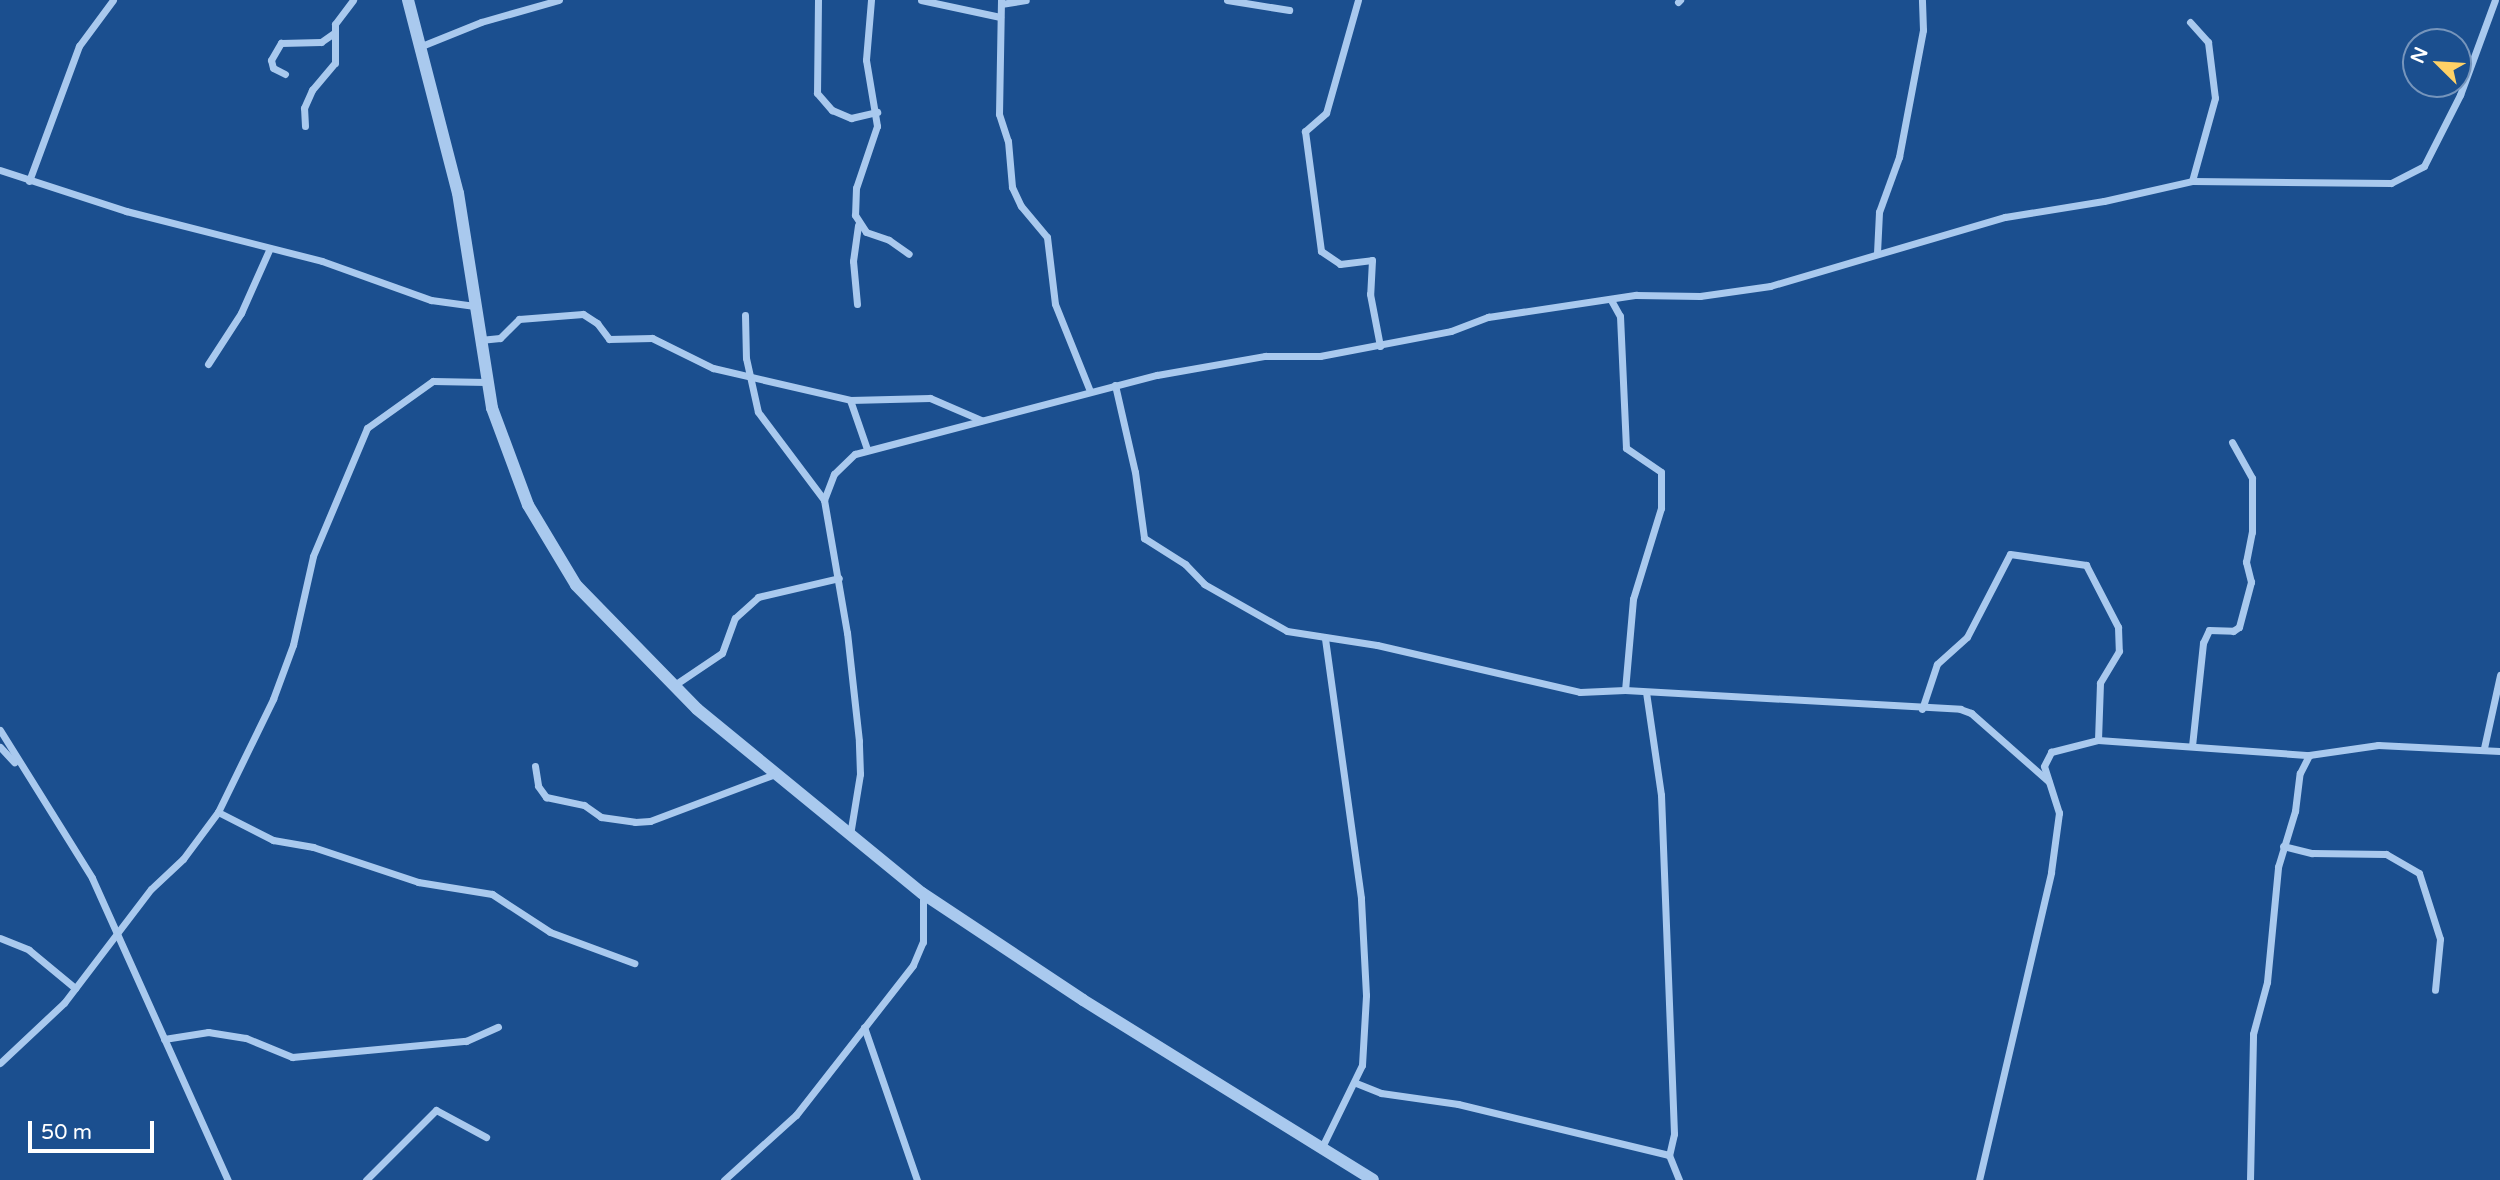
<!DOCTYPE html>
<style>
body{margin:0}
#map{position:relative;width:2500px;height:1180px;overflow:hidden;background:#1b4f8f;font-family:"Varela Round",sans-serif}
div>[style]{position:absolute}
.minor>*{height:7px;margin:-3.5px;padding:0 3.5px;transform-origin:3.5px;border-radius:3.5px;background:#a9c9ee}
.tertiary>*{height:12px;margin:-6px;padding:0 6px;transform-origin:6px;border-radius:6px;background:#a9c9ee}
span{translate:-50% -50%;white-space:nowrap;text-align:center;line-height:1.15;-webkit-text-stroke:5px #1b4f8f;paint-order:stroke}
.north{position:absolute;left:2402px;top:28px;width:70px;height:70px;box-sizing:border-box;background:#1b4f8f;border:2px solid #7695bc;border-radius:50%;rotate:294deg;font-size:19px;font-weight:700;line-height:28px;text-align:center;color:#fff}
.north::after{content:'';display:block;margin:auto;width:24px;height:32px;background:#ffd166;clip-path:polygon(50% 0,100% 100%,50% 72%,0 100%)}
.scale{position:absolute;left:28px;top:1121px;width:126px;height:32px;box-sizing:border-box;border:4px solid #fff;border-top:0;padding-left:9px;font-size:21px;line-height:24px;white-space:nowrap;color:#fff;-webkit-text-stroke:5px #1b4f8f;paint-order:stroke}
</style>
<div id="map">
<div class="minor">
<i style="left:818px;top:0;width:93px;rotate:90.6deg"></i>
<i style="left:817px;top:93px;width:23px;rotate:49deg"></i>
<i style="left:832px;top:110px;width:21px;rotate:23deg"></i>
<i style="left:851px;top:118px;width:27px;rotate:-13deg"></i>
<i style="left:871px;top:0;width:60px;rotate:94.8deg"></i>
<i style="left:866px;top:60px;width:67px;rotate:80.5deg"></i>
<i style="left:877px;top:126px;width:65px;rotate:108.7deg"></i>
<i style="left:856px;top:188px;width:27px;rotate:92deg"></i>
<i style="left:855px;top:215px;width:20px;rotate:57deg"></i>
<i style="left:866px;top:232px;width:24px;rotate:19deg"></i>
<i style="left:889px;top:240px;width:24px;rotate:35deg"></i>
<i style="left:921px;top:0;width:81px;rotate:12.1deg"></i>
<i style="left:1001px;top:0;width:114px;rotate:91deg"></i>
<i style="left:999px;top:114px;width:28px;rotate:72deg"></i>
<i style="left:1008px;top:141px;width:46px;rotate:85deg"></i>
<i style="left:1012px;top:187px;width:21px;rotate:65deg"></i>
<i style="left:1021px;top:206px;width:40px;rotate:50deg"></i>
<i style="left:1047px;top:237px;width:67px;rotate:83.2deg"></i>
<i style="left:1055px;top:304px;width:94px;rotate:68.1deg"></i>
<i style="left:1227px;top:0;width:63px;rotate:9.2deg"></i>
<i style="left:1358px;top:0;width:117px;rotate:105.8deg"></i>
<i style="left:1326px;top:113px;width:28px;rotate:139deg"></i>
<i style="left:1305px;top:131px;width:121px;rotate:82.4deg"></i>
<i style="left:1321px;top:251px;width:23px;rotate:34deg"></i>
<i style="left:1340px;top:264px;width:32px;rotate:-7deg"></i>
<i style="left:1372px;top:260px;width:34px;rotate:93deg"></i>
<i style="left:1370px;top:294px;width:53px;rotate:79.1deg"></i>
<i style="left:1678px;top:2px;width:3px;rotate:-45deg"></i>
<i style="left:1001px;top:4px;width:25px;rotate:-9deg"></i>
<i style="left:2190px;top:22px;width:27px;rotate:48deg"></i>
<i style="left:2208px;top:42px;width:56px;rotate:82.9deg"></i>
<i style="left:2215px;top:98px;width:86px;rotate:105.5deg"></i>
<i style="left:419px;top:47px;width:67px;rotate:-22deg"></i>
<i style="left:481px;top:22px;width:81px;rotate:-15.8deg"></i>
<i style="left:285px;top:74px;width:13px;rotate:-153deg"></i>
<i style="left:273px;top:68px;width:8px;rotate:-104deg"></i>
<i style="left:271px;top:60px;width:20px;rotate:-60deg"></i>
<i style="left:281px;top:43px;width:40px;rotate:-1.4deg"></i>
<i style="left:321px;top:42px;width:16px;rotate:-35deg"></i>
<i style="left:305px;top:126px;width:18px;rotate:-93deg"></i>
<i style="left:304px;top:108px;width:20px;rotate:-66deg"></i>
<i style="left:312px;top:90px;width:35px;rotate:-50deg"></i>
<i style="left:335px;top:63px;width:39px;rotate:-90deg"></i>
<i style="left:335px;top:24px;width:30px;rotate:-53deg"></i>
<i style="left:0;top:170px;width:133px;rotate:18deg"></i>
<i style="left:126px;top:211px;width:202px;rotate:14.3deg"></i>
<i style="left:322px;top:261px;width:116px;rotate:19.7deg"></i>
<i style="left:431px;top:300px;width:44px;rotate:7.8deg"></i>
<i style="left:29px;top:181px;width:144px;rotate:-69.7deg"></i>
<i style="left:79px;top:46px;width:57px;rotate:-53.5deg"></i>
<i style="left:1877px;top:253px;width:41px;rotate:-87.2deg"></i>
<i style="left:1879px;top:212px;width:59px;rotate:-70deg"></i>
<i style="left:1899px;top:157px;width:129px;rotate:-79.3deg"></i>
<i style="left:1923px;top:30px;width:30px;rotate:-92deg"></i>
<i style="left:1611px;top:300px;width:18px;rotate:61deg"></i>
<i style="left:1620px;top:316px;width:132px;rotate:87.4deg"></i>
<i style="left:1626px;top:448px;width:42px;rotate:34.4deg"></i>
<i style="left:1661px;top:472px;width:36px;rotate:90deg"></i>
<i style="left:1661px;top:508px;width:95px;rotate:107.1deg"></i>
<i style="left:1633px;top:599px;width:91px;rotate:95deg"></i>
<i style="left:857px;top:304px;width:43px;rotate:-95.3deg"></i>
<i style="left:853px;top:261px;width:36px;rotate:-82deg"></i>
<i style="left:745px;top:315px;width:43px;rotate:88.7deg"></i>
<i style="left:746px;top:358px;width:55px;rotate:77.5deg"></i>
<i style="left:758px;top:412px;width:110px;rotate:53.1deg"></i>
<i style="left:480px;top:340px;width:20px;rotate:-6deg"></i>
<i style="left:500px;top:338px;width:27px;rotate:-45deg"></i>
<i style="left:519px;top:319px;width:64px;rotate:-4.5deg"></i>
<i style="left:583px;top:314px;width:17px;rotate:33deg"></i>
<i style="left:597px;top:323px;width:20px;rotate:53deg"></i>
<i style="left:609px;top:339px;width:43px;rotate:-1.3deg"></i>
<i style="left:652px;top:338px;width:68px;rotate:26.2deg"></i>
<i style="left:713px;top:368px;width:141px;rotate:13.1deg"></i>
<i style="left:850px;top:400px;width:80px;rotate:-1.4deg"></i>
<i style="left:930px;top:398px;width:56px;rotate:23.3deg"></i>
<i style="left:208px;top:364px;width:61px;rotate:-57.1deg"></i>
<i style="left:241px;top:313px;width:71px;rotate:-66deg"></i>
<i style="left:1115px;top:385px;width:89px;rotate:77.1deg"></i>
<i style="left:1135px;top:472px;width:67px;rotate:82.2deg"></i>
<i style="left:1144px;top:538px;width:49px;rotate:32.4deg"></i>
<i style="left:1185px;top:564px;width:28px;rotate:46deg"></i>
<i style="left:1204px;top:584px;width:95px;rotate:29.5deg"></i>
<i style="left:1287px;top:631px;width:91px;rotate:8.8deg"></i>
<i style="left:1377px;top:645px;width:208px;rotate:13deg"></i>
<i style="left:1580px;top:692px;width:45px;rotate:-2.5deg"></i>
<i style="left:1625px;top:690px;width:336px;rotate:3.2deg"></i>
<i style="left:1960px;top:709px;width:12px;rotate:20deg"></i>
<i style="left:1971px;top:713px;width:103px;rotate:41.4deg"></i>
<i style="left:850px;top:400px;width:52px;rotate:70.9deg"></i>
<i style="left:673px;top:686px;width:59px;rotate:-34deg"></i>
<i style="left:722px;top:653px;width:37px;rotate:-70deg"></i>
<i style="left:735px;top:618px;width:31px;rotate:-42deg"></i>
<i style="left:758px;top:597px;width:83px;rotate:-13.2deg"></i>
<i style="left:1646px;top:692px;width:104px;rotate:81.7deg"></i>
<i style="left:1661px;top:795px;width:339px;rotate:87.8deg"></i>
<i style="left:1674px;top:1134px;width:22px;rotate:103deg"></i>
<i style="left:1669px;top:1155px;width:27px;rotate:68deg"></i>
<i style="left:1922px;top:709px;width:47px;rotate:-71.6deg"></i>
<i style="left:1937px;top:664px;width:40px;rotate:-42deg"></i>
<i style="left:1967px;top:637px;width:93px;rotate:-62.6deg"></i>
<i style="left:2010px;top:554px;width:77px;rotate:8.2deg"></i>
<i style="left:2086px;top:565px;width:70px;rotate:62.7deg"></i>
<i style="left:2118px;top:627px;width:24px;rotate:88deg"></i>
<i style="left:2119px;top:651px;width:37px;rotate:121deg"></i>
<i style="left:2100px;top:683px;width:57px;rotate:92deg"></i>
<i style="left:0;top:730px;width:174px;rotate:58.1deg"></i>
<i style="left:92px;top:878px;width:331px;rotate:65.8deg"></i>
<i style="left:2192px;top:746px;width:104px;rotate:-83.9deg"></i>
<i style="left:2203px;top:643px;width:14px;rotate:-65deg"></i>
<i style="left:2209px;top:630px;width:24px;rotate:2deg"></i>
<i style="left:2233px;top:631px;width:7px;rotate:-34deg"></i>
<i style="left:2239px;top:627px;width:47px;rotate:-75.1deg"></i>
<i style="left:2251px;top:582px;width:21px;rotate:-104deg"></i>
<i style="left:2246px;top:562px;width:31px;rotate:-79deg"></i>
<i style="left:2252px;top:532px;width:54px;rotate:-90deg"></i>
<i style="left:2252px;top:478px;width:41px;rotate:-119.1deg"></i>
<i style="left:0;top:747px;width:21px;rotate:47deg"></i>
<i style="left:2484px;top:748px;width:75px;rotate:-77.6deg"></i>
<i style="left:535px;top:766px;width:20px;rotate:81deg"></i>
<i style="left:538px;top:786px;width:14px;rotate:54deg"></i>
<i style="left:546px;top:797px;width:39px;rotate:12deg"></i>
<i style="left:584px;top:805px;width:21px;rotate:35deg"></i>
<i style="left:601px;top:817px;width:34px;rotate:8deg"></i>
<i style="left:635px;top:822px;width:15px;rotate:-4deg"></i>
<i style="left:650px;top:821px;width:134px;rotate:-20.6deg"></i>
<i style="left:218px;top:812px;width:62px;rotate:27deg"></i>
<i style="left:273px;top:840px;width:41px;rotate:9.9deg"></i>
<i style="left:313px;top:847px;width:111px;rotate:18.4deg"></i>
<i style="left:418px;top:882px;width:75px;rotate:9.2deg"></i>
<i style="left:492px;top:894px;width:69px;rotate:33.2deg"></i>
<i style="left:550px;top:932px;width:90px;rotate:20.3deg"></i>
<i style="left:850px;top:835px;width:62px;rotate:-80.7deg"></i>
<i style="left:860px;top:774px;width:33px;rotate:-92deg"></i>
<i style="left:859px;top:741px;width:109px;rotate:-96.3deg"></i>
<i style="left:847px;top:633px;width:135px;rotate:-99.8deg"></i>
<i style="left:824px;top:500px;width:28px;rotate:-69deg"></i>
<i style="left:834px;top:474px;width:29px;rotate:-44deg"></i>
<i style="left:855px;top:454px;width:312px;rotate:-14.7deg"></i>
<i style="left:1157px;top:375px;width:110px;rotate:-10deg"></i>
<i style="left:1265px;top:356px;width:55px"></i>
<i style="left:1320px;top:356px;width:133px;rotate:-10.8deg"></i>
<i style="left:1451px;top:331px;width:40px;rotate:-21deg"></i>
<i style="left:1488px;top:317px;width:150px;rotate:-8.5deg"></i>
<i style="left:1636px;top:295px;width:64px;rotate:0.9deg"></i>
<i style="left:1700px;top:296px;width:71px;rotate:-8.1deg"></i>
<i style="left:1770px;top:286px;width:245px;rotate:-16.4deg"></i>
<i style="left:2005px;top:217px;width:100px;rotate:-9.2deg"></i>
<i style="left:2104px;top:201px;width:90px;rotate:-12.8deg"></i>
<i style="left:2192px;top:181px;width:199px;rotate:0.6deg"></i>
<i style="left:2391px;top:183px;width:37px;rotate:-27deg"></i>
<i style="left:2424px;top:166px;width:80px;rotate:-63.1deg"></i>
<i style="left:2460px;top:95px;width:101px;rotate:-69.8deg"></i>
<i style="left:2283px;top:846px;width:30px;rotate:14deg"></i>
<i style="left:2312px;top:853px;width:74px;rotate:0.8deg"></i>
<i style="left:2386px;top:854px;width:38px;rotate:30deg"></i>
<i style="left:2419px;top:873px;width:69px;rotate:72.3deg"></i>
<i style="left:2440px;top:939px;width:51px;rotate:95.6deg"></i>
<i style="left:0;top:938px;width:31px;rotate:22deg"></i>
<i style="left:29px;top:950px;width:60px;rotate:39.6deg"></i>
<i style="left:864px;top:1027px;width:162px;rotate:70.9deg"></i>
<i style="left:164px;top:1039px;width:45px;rotate:-9deg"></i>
<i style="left:208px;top:1032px;width:38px;rotate:9deg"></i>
<i style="left:246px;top:1038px;width:50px;rotate:22.4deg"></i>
<i style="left:292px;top:1057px;width:175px;rotate:-5.3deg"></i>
<i style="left:466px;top:1041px;width:35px;rotate:-24deg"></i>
<i style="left:0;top:1063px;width:88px;rotate:-43.2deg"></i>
<i style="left:64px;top:1003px;width:143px;rotate:-52.7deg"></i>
<i style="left:151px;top:889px;width:44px;rotate:-43.2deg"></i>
<i style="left:183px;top:859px;width:59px;rotate:-53.3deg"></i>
<i style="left:218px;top:812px;width:126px;rotate:-64deg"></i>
<i style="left:273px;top:699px;width:58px;rotate:-69.7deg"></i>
<i style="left:293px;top:645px;width:91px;rotate:-77.3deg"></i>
<i style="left:313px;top:556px;width:139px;rotate:-67.1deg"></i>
<i style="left:367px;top:428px;width:81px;rotate:-35.5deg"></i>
<i style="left:433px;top:381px;width:53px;rotate:1.1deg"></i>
<i style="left:1356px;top:1083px;width:27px;rotate:22deg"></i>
<i style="left:1381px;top:1093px;width:78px;rotate:8.1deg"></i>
<i style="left:1458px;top:1104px;width:217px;rotate:13.6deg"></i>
<i style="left:1322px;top:1147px;width:91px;rotate:-64deg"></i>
<i style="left:1362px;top:1065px;width:70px;rotate:-86.7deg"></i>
<i style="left:1366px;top:995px;width:97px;rotate:-93deg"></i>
<i style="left:1361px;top:898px;width:261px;rotate:-97.9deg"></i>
<i style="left:366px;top:1180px;width:99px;rotate:-45deg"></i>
<i style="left:436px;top:1110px;width:57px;rotate:28.4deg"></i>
<i style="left:724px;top:1180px;width:97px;rotate:-42.1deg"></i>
<i style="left:796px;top:1115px;width:190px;rotate:-52deg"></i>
<i style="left:913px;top:965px;width:25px;rotate:-67deg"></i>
<i style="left:923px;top:942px;width:48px;rotate:-90deg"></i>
<i style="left:1979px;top:1180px;width:316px;rotate:-76.8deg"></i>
<i style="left:2051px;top:872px;width:60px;rotate:-82.3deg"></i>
<i style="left:2059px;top:813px;width:49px;rotate:-107.7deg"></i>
<i style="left:2044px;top:766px;width:16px;rotate:-63deg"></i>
<i style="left:2051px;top:752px;width:49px;rotate:-14.3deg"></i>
<i style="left:2098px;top:740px;width:212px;rotate:4.1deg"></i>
<i style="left:2309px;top:755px;width:70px;rotate:-8.2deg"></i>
<i style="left:2378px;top:745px;width:122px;rotate:2.8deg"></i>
<i style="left:2250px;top:1180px;width:146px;rotate:-88.8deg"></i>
<i style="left:2253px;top:1034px;width:54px;rotate:-74.9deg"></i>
<i style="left:2267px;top:982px;width:116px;rotate:-84.5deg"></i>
<i style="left:2278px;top:867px;width:59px;rotate:-73.1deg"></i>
<i style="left:2295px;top:811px;width:38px;rotate:-83deg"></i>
<i style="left:2300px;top:773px;width:20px;rotate:-63deg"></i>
</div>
<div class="tertiary">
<i style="left:408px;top:0;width:199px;rotate:75.5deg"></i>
<i style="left:458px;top:193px;width:218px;rotate:81deg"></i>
<i style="left:492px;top:408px;width:103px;rotate:69.6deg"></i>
<i style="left:528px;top:505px;width:93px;rotate:59deg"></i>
<i style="left:576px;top:585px;width:173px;rotate:45.7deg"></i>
<i style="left:697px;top:709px;width:291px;rotate:39.3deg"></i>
<i style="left:922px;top:893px;width:193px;rotate:33.6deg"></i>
<i style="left:1083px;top:1000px;width:341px;rotate:31.8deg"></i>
</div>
<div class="north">N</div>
<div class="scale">50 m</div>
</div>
